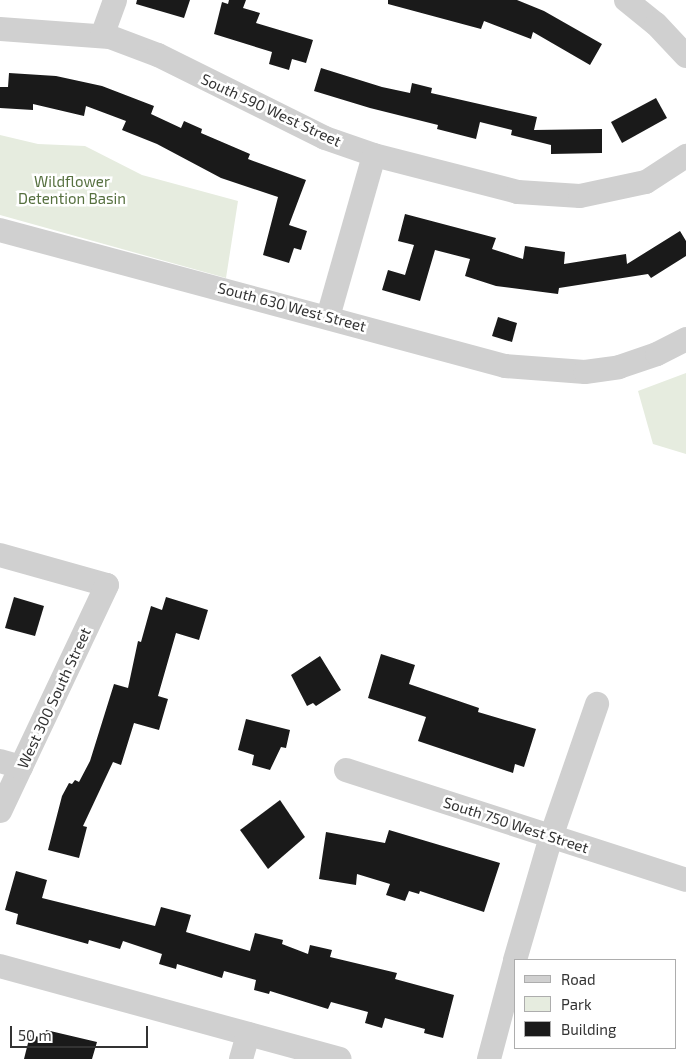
<!DOCTYPE html>
<style>
body{margin:0}
#map{position:relative;width:686px;height:1059px;overflow:hidden;background:#fff;font-family:"Exo 2",sans-serif}
div>[style]{position:absolute}
.green>*{inset:0;background:#e6ecdf}
.building>*{inset:0;background:#1a1a1a}
.minor>*{height:24px;margin:-12px;padding:0 12px;transform-origin:12px;border-radius:12px;background:#d0d0d0}
span{translate:-50% -50%;white-space:nowrap;text-align:center;line-height:1.15;-webkit-text-stroke:5px #fff;paint-order:stroke}
.street-label{font-size:15px;color:#333}
.park-label{font-size:15px;color:#56703f}
.legend{position:absolute;left:514px;top:959px;width:162px;height:90px;box-sizing:border-box;background:#fff;border:1px solid #adadad;margin:0;padding:6px 9px;list-style:none;font-size:15px;color:#333}
.legend li{display:flex;align-items:center;gap:10px;height:25px}
.legend b{width:25px;border:1px solid #adadad}
.scale{position:absolute;left:10px;top:1026px;width:138px;height:22px;box-sizing:border-box;border:2px solid #333;border-top:0;padding-left:6px;font-size:15px;line-height:18px;white-space:nowrap;color:#333;-webkit-text-stroke:4px #fff;paint-order:stroke}
</style>
<div id="map">
<div class="green">
<i style="clip-path:polygon(0 135px,38px 144px,85px 146px,142px 175px,238px 201px,226px 278px,0 215px)"></i>
<i style="clip-path:polygon(686px 373px,686px 454px,653px 444px,638px 391px)"></i>
</div>
<div class="building">
<i style="clip-path:polygon(137px 0,190px 0,184px 18px,136px 4px)"></i>
<i style="clip-path:polygon(229px 0,246px 0,243px 8px,260px 13px,256px 23px,313px 40px,306px 63px,292px 59px,289px 70px,269px 64px,272px 52px,214px 34px,222px 2px,228px 4px)"></i>
<i style="clip-path:polygon(388px 0,517px 0,544px 11px,602px 44px,590px 65px,533px 32px,531px 39px,484px 21px,481px 29px,388px 4px)"></i>
<i style="clip-path:polygon(321px 68px,382px 87px,410px 93px,412px 83px,432px 88px,431px 93px,537px 117px,534px 130px,602px 129px,602px 153px,551px 154px,551px 145px,511px 135px,512px 130px,480px 122px,476px 139px,437px 129px,438px 125px,370px 108px,314px 91px)"></i>
<i style="clip-path:polygon(9px 73px,56px 76px,102px 86px,154px 106px,151px 114px,181px 128px,184px 121px,202px 129px,201px 133px,250px 154px,248px 159px,306px 180px,289px 225px,307px 231px,301px 250px,294px 248px,289px 263px,263px 255px,278px 197px,221px 178px,157px 144px,122px 130px,126px 121px,86px 106px,84px 116px,33px 104px,33px 110px,0 108px,0 87px,8px 87px)"></i>
<i style="clip-path:polygon(656px 98px,667px 118px,622px 143px,611px 122px)"></i>
<i style="clip-path:polygon(405px 214px,496px 238px,492px 249px,523px 259px,525px 246px,565px 252px,564px 264px,626px 254px,627px 264px,680px 231px,686px 241px,686px 256px,651px 278px,648px 274px,559px 288px,558px 294px,496px 286px,465px 276px,470px 259px,435px 250px,420px 301px,382px 290px,388px 270px,405px 275px,414px 245px,398px 241px)"></i>
<i style="clip-path:polygon(498px 317px,517px 323px,512px 342px,492px 336px)"></i>
<i style="clip-path:polygon(14px 597px,44px 606px,35px 636px,5px 628px)"></i>
<i style="clip-path:polygon(166px 597px,208px 610px,199px 640px,176px 633px,158px 696px,168px 699px,159px 730px,134px 723px,121px 765px,113px 762px,83px 826px,87px 827px,79px 858px,48px 850px,62px 796px,69px 783px,72px 784px,75px 780px,79px 782px,90px 761px,114px 684px,128px 688px,138px 641px,141px 642px,151px 606px,162px 610px)"></i>
<i style="clip-path:polygon(381px 654px,415px 665px,409px 684px,479px 708px,478px 712px,536px 729px,524px 767px,515px 764px,513px 773px,418px 741px,426px 717px,368px 698px)"></i>
<i style="clip-path:polygon(320px 656px,341px 690px,316px 706px,313px 703px,307px 706px,291px 675px)"></i>
<i style="clip-path:polygon(246px 719px,290px 730px,286px 748px,281px 747px,270px 770px,252px 765px,254px 755px,238px 750px)"></i>
<i style="clip-path:polygon(280px 800px,305px 837px,268px 869px,240px 830px)"></i>
<i style="clip-path:polygon(389px 830px,500px 863px,484px 912px,420px 891px,419px 894px,409px 891px,405px 901px,386px 895px,390px 884px,357px 874px,356px 885px,319px 879px,326px 832px,385px 843px)"></i>
<i style="clip-path:polygon(16px 871px,47px 880px,42px 898px,155px 926px,161px 907px,191px 915px,186px 932px,250px 951px,255px 933px,283px 940px,282px 944px,308px 954px,310px 945px,332px 950px,330px 957px,397px 973px,395px 979px,454px 995px,443px 1038px,424px 1033px,425px 1029px,385px 1018px,382px 1028px,365px 1023px,368px 1012px,331px 1002px,328px 1009px,270px 991px,269px 994px,254px 990px,256px 980px,224px 971px,222px 978px,177px 964px,176px 969px,159px 964px,162px 954px,123px 941px,120px 949px,89px 940px,88px 944px,16px 924px,18px 914px,5px 910px)"></i>
<i style="clip-path:polygon(46px 1030px,97px 1042px,92px 1059px,24px 1059px,30px 1035px,44px 1038px)"></i>
</div>
<div class="minor">
<i style="left:626px;top:0;width:38px;rotate:39deg"></i>
<i style="left:656px;top:24px;width:44px;rotate:46.8deg"></i>
<i style="left:0;top:29px;width:110px;rotate:4.2deg"></i>
<i style="left:110px;top:37px;width:51px;rotate:20.6deg"></i>
<i style="left:158px;top:55px;width:186px;rotate:26.4deg"></i>
<i style="left:325px;top:138px;width:52px;rotate:19.1deg"></i>
<i style="left:374px;top:155px;width:149px;rotate:14.4deg"></i>
<i style="left:518px;top:192px;width:62px;rotate:3.7deg"></i>
<i style="left:580px;top:196px;width:67px;rotate:-12deg"></i>
<i style="left:646px;top:182px;width:48px;rotate:-33deg"></i>
<i style="left:102px;top:36px;width:38px;rotate:-70deg"></i>
<i style="left:0;top:230px;width:523px;rotate:15.07deg"></i>
<i style="left:505px;top:366px;width:80px;rotate:4.3deg"></i>
<i style="left:585px;top:372px;width:34px;rotate:-8deg"></i>
<i style="left:619px;top:367px;width:40px;rotate:-18.9deg"></i>
<i style="left:657px;top:354px;width:33px;rotate:-27deg"></i>
<i style="left:328px;top:317px;width:168px;rotate:-74.1deg"></i>
<i style="left:0;top:555px;width:111px;rotate:15.7deg"></i>
<i style="left:107px;top:585px;width:250px;rotate:115.3deg"></i>
<i style="left:0;top:761px;width:22px;rotate:16deg"></i>
<i style="left:346px;top:770px;width:357px;rotate:17.9deg"></i>
<i style="left:515px;top:960px;width:128px;rotate:-73.7deg"></i>
<i style="left:551px;top:837px;width:141px;rotate:-70.9deg"></i>
<i style="left:0;top:966px;width:352px;rotate:15.3deg"></i>
<i style="left:241px;top:1059px;width:26px;rotate:-74deg"></i>
<i style="left:489px;top:1059px;width:101px;rotate:-75.1deg"></i>
</div>
<div class="street-label">
<span style="left:271px;top:110px;rotate:25deg">South 590 West Street</span>
<span style="left:292px;top:307px;rotate:15deg">South 630 West Street</span>
<span style="left:54px;top:698px;rotate:-65deg">West 300 South Street</span>
<span style="left:516px;top:825px;rotate:18deg">South 750 West Street</span>
</div>
<div class="park-label">
<span style="left:72px;top:190px">Wildflower<br>Detention Basin</span>
</div>
<ul class="legend">
<li><b style="height:6px;background:#d0d0d0"></b>Road</li>
<li><b style="height:14px;background:#e6ecdf"></b>Park</li>
<li><b style="height:14px;background:#1a1a1a"></b>Building</li>
</ul>
<div class="scale">50 m</div>
</div>
